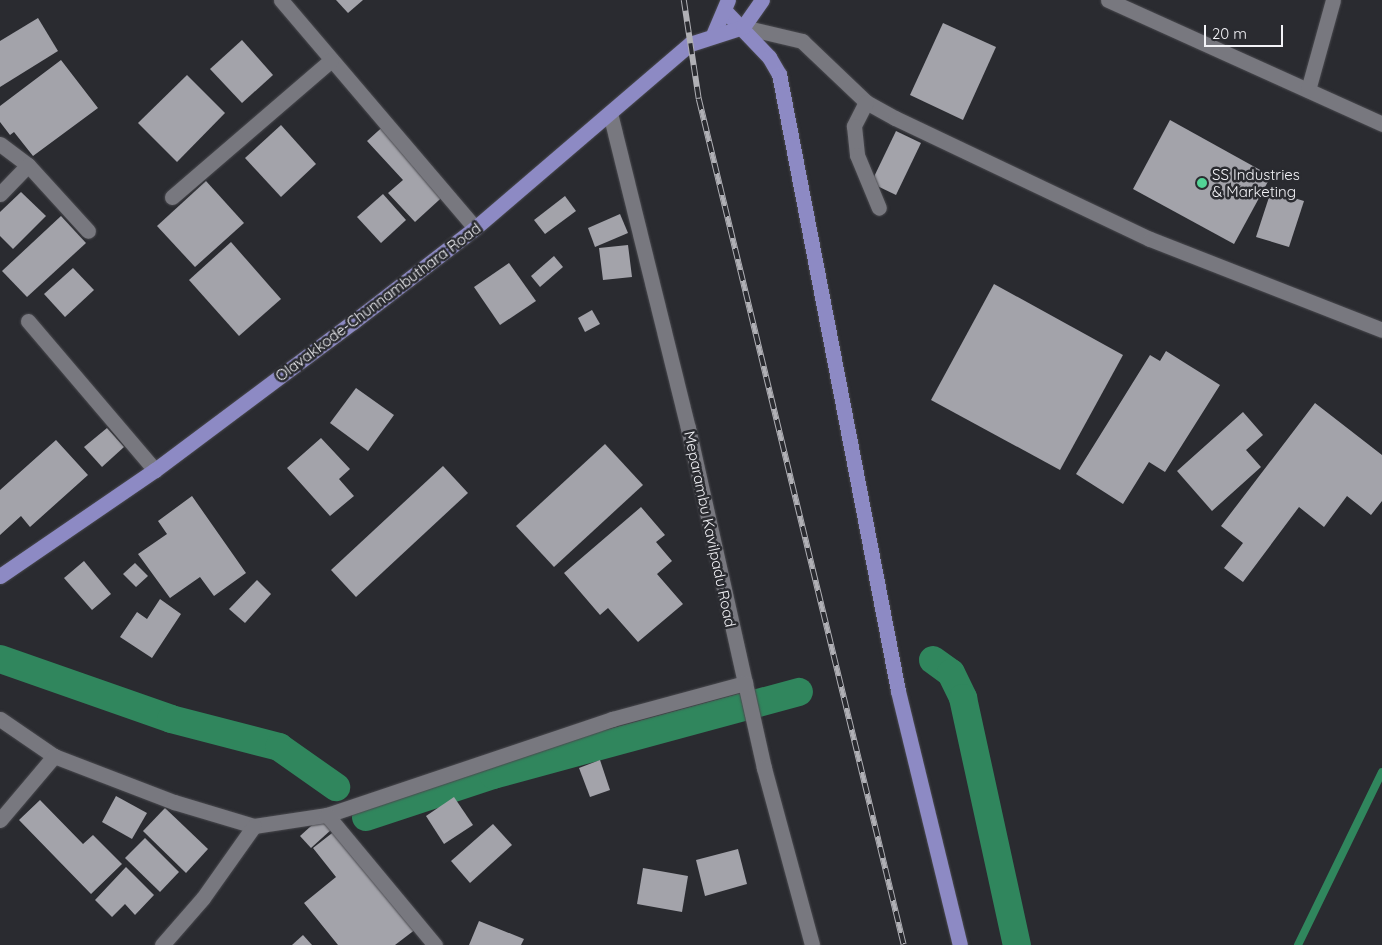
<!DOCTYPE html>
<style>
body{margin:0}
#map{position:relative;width:1382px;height:945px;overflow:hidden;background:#2a2b30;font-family:Quicksand,sans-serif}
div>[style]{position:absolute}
.stream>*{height:8px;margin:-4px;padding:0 4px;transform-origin:4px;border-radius:4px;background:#30865d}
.canal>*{height:28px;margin:-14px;padding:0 14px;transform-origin:14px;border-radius:14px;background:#30865d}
.building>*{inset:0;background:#a3a3aa}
.roads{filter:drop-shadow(0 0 1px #49494e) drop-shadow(0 0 1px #49494e)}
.minor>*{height:15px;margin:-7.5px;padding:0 7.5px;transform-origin:7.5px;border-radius:7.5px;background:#78787f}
.major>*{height:15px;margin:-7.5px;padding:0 7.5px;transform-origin:7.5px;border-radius:7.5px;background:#8d8ac4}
.rail>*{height:5.5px;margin-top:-2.75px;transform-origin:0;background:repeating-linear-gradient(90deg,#2a2b30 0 11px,#b0b0b5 0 22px);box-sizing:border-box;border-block:1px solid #b0b0b5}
.dots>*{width:14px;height:14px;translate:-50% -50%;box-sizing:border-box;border:2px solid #2a2b30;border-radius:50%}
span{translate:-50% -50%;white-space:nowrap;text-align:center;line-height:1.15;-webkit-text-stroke:5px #2a2b30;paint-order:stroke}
.poi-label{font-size:15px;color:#f3f3f7}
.left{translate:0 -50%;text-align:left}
.street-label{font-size:15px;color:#f3f3f7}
.scale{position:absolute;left:1204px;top:25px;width:79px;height:22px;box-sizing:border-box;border:2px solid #f3f3f7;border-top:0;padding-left:6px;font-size:15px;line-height:18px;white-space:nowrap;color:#f3f3f7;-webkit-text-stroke:4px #2a2b30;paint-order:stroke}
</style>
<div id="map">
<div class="stream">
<i style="left:1298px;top:945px;width:192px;rotate:-64.1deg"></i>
</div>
<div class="canal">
<i style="left:0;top:659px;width:181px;rotate:19.3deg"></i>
<i style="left:171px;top:719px;width:112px;rotate:14.5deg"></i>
<i style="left:279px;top:747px;width:70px;rotate:35.1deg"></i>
<i style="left:933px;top:660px;width:22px;rotate:36deg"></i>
<i style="left:951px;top:673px;width:28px;rotate:64deg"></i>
<i style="left:963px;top:698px;width:253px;rotate:77.7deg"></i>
<i style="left:366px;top:817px;width:134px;rotate:-18.3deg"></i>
<i style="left:493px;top:775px;width:317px;rotate:-15.2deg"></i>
</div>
<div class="building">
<i style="clip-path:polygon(336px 0,363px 0,348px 13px)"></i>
<i style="clip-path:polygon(38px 18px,58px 51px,0 87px,0 41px)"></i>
<i style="clip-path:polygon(943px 23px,996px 47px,963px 120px,910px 95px)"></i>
<i style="clip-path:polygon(242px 40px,273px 75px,242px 103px,210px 69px)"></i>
<i style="clip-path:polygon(61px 60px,98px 108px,33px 156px,14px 132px,10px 135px,0 122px,0 106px)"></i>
<i style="clip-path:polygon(187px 75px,225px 113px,177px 162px,138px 123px)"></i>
<i style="clip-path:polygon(1170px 120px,1271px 176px,1234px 244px,1133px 189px)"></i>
<i style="clip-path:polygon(388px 122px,450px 190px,415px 222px,388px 193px,403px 180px,367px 141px)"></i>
<i style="clip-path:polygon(281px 125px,316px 164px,281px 197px,245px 158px)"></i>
<i style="clip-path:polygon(896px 131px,921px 143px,896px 195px,871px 183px)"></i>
<i style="clip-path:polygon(206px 181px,244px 223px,195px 267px,157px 226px)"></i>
<i style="clip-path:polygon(1271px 191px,1304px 201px,1289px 247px,1256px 237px)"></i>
<i style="clip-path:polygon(21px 192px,46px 216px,13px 249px,0 236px,0 212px)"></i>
<i style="clip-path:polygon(383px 194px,406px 220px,381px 243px,357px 217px)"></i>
<i style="clip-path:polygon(565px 196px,576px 211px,545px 234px,534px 220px)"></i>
<i style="clip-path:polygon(620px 214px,628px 233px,595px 247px,588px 228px)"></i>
<i style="clip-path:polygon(61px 216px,86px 243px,27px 297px,2px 271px)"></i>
<i style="clip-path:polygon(231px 242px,281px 299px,239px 336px,189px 280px)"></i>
<i style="clip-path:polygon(628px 245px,632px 277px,603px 280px,599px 248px)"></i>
<i style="clip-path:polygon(554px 256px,563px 267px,540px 287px,531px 276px)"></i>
<i style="clip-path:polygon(509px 263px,536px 301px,500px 325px,474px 287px)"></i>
<i style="clip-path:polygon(73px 268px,94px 290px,65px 317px,44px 294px)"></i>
<i style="clip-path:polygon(994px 284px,1123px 355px,1060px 470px,931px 400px)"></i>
<i style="clip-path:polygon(592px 310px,600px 324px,585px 332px,578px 318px)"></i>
<i style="clip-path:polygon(1166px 351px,1220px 385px,1165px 472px,1149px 462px,1123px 504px,1076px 474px,1150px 355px,1160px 361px)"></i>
<i style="clip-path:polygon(356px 388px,394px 415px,368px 451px,330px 423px)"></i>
<i style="clip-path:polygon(1315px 403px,1382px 455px,1382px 501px,1371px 515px,1347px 496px,1324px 527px,1299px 507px,1243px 582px,1224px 568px,1243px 543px,1221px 526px)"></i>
<i style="clip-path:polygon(1243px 412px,1263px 435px,1246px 450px,1261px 467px,1212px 511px,1177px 471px)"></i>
<i style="clip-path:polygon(107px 428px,124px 447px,102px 467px,84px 447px)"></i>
<i style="clip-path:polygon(321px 438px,350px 469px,339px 479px,354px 496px,330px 516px,287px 468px)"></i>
<i style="clip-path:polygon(56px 440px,88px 475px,30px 527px,21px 516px,0 535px,0 490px)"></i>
<i style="clip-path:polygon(605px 444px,643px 485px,554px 567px,516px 526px)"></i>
<i style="clip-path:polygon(443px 466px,468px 493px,356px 597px,331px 570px)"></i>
<i style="clip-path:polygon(192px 496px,246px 573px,214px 596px,200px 577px,170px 598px,138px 554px,167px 534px,158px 521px)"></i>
<i style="clip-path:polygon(641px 507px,665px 535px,656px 542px,672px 561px,657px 574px,683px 604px,638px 642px,608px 608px,600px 615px,564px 573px)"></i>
<i style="clip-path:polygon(84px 561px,111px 594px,92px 610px,64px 578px)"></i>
<i style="clip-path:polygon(135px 563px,148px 576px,136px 587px,123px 574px)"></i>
<i style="clip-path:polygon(257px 580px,271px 594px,245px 623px,229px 609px)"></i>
<i style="clip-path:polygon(160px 599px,181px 614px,152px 658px,120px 637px,137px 612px,147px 619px)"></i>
<i style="clip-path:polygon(600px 760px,610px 790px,590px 797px,579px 768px)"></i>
<i style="clip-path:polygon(116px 796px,147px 813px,132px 839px,102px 822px)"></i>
<i style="clip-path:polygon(454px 797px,473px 825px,444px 844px,426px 816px)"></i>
<i style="clip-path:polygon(40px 800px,83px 844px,93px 835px,122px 864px,91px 894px,19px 820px)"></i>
<i style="clip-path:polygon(165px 808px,208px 849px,186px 873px,143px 831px)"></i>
<i style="clip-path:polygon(321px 817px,332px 829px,311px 848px,300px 836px)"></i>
<i style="clip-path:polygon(493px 824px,512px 845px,470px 883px,451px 861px)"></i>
<i style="clip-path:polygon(336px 830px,416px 929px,395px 945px,338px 945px,304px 903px,336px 877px,313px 848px)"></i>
<i style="clip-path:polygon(145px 838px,179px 872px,160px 892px,125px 858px)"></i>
<i style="clip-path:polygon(738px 849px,747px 884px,705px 896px,696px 860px)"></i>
<i style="clip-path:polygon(126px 867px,154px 895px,135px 915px,125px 904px,112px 917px,95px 900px)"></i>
<i style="clip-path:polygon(643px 868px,688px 876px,682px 912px,637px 904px)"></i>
<i style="clip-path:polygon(479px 921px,524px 939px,521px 945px,469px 945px)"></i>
<i style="clip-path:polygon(303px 935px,312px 945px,292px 945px)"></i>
</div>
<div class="roads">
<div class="minor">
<i style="left:281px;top:0;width:299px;rotate:49.6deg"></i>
<i style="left:1108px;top:0;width:301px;rotate:24.3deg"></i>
<i style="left:743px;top:27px;width:61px;rotate:13.3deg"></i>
<i style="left:802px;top:41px;width:88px;rotate:43.6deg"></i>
<i style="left:866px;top:102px;width:33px;rotate:29deg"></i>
<i style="left:895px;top:118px;width:282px;rotate:25.4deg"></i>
<i style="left:1150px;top:239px;width:249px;rotate:21.4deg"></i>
<i style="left:1308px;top:90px;width:93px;rotate:-74.5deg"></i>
<i style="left:866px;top:102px;width:27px;rotate:117deg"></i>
<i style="left:854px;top:126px;width:29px;rotate:84deg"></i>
<i style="left:857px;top:155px;width:57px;rotate:67.5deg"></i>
<i style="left:610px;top:113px;width:325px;rotate:76.1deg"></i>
<i style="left:688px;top:428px;width:348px;rotate:77.4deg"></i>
<i style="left:764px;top:768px;width:183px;rotate:74.8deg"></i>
<i style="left:0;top:144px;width:35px;rotate:37deg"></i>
<i style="left:28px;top:165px;width:89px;rotate:47.7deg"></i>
<i style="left:0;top:194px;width:40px;rotate:-46deg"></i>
<i style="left:172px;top:197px;width:210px;rotate:-40.7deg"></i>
<i style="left:28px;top:321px;width:196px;rotate:49.6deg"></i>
<i style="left:0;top:719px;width:65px;rotate:34.4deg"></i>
<i style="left:54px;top:756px;width:129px;rotate:21deg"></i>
<i style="left:174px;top:802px;width:84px;rotate:16.7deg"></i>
<i style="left:254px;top:826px;width:74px;rotate:-8.6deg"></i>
<i style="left:327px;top:815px;width:301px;rotate:-18.6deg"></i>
<i style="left:612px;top:719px;width:138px;rotate:-15.1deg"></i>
<i style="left:327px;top:815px;width:169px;rotate:50.3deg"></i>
<i style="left:0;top:820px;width:84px;rotate:-49.8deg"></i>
<i style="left:162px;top:945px;width:62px;rotate:-48.9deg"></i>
<i style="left:203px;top:898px;width:88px;rotate:-54.7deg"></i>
</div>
<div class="major">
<i style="left:725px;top:11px;width:64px;rotate:46.3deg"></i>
<i style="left:769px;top:57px;width:20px;rotate:60deg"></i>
<i style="left:779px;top:74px;width:628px;rotate:79.08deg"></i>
<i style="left:898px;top:691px;width:261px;rotate:76.3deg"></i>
<i style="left:713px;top:35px;width:38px;rotate:-67deg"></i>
<i style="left:0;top:576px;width:188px;rotate:-34.4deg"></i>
<i style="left:155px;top:470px;width:247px;rotate:-36.8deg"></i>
<i style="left:353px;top:322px;width:154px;rotate:-37.6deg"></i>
<i style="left:475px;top:228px;width:283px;rotate:-40.6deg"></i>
<i style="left:690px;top:44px;width:56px;rotate:-17.8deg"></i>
<i style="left:743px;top:27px;width:33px;rotate:-55deg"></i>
</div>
</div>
<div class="rail">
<i style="left:684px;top:0;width:100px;rotate:81.4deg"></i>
<i style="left:699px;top:99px;width:870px;rotate:76.38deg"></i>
</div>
<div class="dots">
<i style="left:1202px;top:183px;background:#53d396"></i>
</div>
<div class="poi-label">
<span class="left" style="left:1212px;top:183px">SS Industries<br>&amp; Marketing</span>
</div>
<div class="street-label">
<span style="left:378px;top:302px;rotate:-37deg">Olavakkode-Chunnambuthara Road</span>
<span style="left:710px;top:529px;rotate:78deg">Meparambu Kavilpadu Road</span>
</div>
<div class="scale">20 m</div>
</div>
